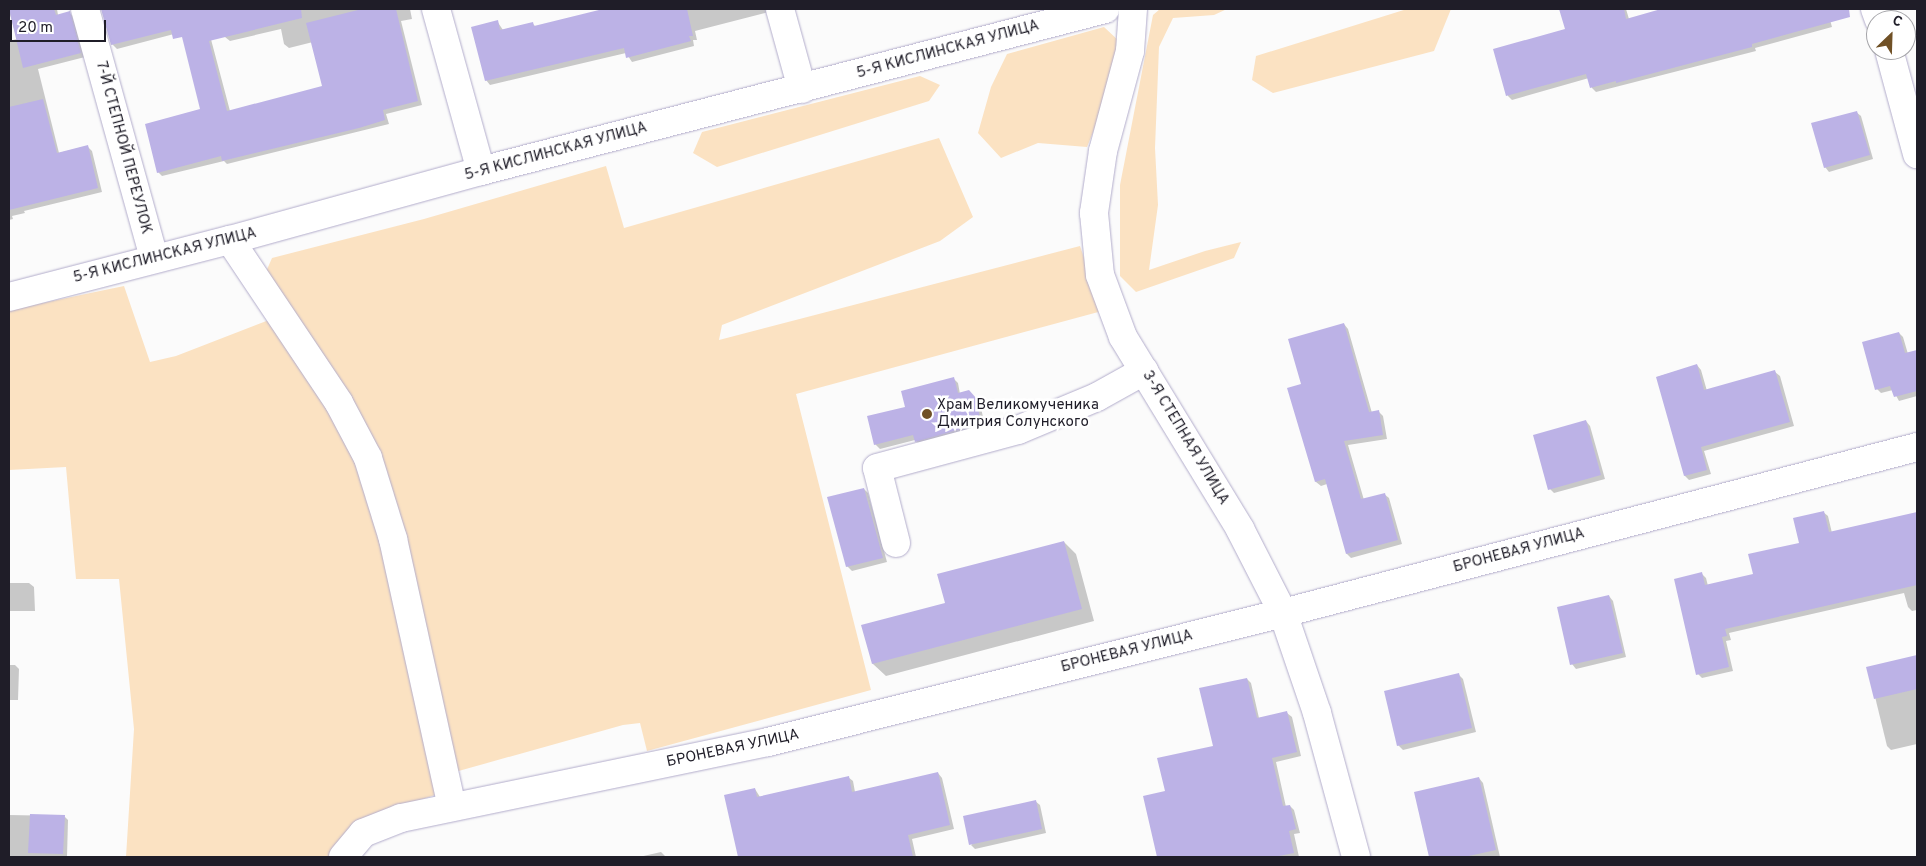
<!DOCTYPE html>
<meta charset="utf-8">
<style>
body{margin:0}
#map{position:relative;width:1926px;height:866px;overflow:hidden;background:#fbfbfb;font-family:Overpass,sans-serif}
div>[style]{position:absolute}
.green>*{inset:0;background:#fbe2c2}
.shadow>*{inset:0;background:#0003}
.building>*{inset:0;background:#bcb2e6}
.roads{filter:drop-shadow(0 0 1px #b2accb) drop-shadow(0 0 1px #b2accb)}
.minor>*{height:28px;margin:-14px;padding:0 14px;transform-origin:14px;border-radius:14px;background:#fff}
.dots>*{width:14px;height:14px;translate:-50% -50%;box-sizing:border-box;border:2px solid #fff;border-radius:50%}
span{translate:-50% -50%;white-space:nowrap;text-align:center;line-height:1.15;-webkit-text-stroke:5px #fff;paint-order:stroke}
.street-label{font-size:15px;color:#1f1d28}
.poi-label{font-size:15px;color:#1f1d28}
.left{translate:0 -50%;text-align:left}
.frame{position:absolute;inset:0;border:10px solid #1f1d28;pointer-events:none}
.north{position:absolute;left:1866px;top:10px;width:50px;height:50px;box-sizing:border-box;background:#fff;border:1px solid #a5a5a9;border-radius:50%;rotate:24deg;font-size:14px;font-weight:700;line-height:20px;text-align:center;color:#1f1d28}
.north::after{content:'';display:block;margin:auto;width:18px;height:22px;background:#705126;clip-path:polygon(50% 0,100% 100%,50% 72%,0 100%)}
.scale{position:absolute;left:10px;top:20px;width:96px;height:22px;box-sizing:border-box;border:2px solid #1f1d28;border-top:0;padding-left:6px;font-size:15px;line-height:18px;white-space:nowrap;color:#1f1d28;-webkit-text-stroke:4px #fff;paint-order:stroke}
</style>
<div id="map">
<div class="green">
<i style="clip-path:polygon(1160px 9px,1227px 9px,1214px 15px,1173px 18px,1159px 47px,1155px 148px,1158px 205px,1149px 270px,1205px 251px,1241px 242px,1234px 258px,1136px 292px,1120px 276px,1120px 185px,1153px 15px)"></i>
<i style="clip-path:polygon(1407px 9px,1451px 9px,1434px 51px,1273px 93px,1252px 80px,1256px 56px)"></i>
<i style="clip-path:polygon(1104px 27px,1120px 42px,1115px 79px,1087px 147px,1038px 143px,1001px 158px,978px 133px,991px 87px,1007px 54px)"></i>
<i style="clip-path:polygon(920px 76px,940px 85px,929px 101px,717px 167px,693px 153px,702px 132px)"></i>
<i style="clip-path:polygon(939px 138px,973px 217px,940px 241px,722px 325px,719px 340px,1080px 246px,1102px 311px,796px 394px,871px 690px,647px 751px,640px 723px,623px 725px,455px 772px,404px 540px,265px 274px,272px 258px,424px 219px,606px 166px,624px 228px)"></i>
<i style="clip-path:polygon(124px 286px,150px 362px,176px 356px,269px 320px,335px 413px,370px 492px,438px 794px,363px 819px,336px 857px,126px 857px,134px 729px,119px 579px,76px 579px,66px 467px,9px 470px,9px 310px)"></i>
</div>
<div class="shadow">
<i style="clip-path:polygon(18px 9px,57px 9px,58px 15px,69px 13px,74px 17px,85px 57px,38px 69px,59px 153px,87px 146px,92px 151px,102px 192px,24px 211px,25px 213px,12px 216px,13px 219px,9px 220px,9px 41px,17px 39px,9px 11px)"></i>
<i style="clip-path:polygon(102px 9px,167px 9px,174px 34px,117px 49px,112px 44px)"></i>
<i style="clip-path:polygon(238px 9px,410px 9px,412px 19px,401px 21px,422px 105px,386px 114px,389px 124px,227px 164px,224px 161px,162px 176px,158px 172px,202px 110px,208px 28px,230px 111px,324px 87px,313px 42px,289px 48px,284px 44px,281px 29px,230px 41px,225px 37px,219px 13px)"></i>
<i style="clip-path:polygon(609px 9px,770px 9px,769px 12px,695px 31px,697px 40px,693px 40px,694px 46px,632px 62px,626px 53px,490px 85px,486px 80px,497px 21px,503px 30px,532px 23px,536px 27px)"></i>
<i style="clip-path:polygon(1561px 9px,1626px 9px,1629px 19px,1665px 9px,1827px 9px,1832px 27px,1755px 48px,1756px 51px,1596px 92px,1592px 88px,1589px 78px,1512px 100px,1508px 96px,1495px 50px,1567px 30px)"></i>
<i style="clip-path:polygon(1856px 112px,1861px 116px,1873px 159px,1829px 172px,1825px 167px)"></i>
<i style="clip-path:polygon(1344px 324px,1348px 329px,1372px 413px,1379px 412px,1383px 416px,1387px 439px,1348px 445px,1364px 500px,1384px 494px,1389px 498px,1402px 544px,1351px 558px,1347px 554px,1327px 484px,1321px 486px,1316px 482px,1303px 385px)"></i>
<i style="clip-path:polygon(1899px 333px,1903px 337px,1908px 354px,1917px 351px,1917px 396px,1899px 401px,1893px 390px,1881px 393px,1877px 389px)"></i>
<i style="clip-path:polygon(1697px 365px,1701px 370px,1707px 391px,1775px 372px,1780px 376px,1794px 426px,1704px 451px,1711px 474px,1689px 480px,1685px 476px,1657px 377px)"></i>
<i style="clip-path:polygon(953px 378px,958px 383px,960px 394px,968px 391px,980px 403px,984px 422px,967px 426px,969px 432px,920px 445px,915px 440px,880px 449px,875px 444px,907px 407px)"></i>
<i style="clip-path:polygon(1586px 421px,1590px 426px,1605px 479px,1554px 493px,1550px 489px)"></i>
<i style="clip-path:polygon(864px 489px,868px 493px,887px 562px,852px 571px,847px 566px)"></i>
<i style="clip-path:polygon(1823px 512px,1828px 516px,1832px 533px,1917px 513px,1917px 610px,1912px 611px,1908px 607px,1904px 593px,1729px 633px,1731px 640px,1726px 641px,1733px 671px,1702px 678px,1698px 674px,1701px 573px,1706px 578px,1708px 586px,1754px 575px,1800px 544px)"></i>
<i style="clip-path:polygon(1064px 542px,1076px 554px,1094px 621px,886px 676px,873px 664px,863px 626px,947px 604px)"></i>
<i style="clip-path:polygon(9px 583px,29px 583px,34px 587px,35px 611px,10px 611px,9px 644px)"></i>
<i style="clip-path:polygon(1609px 596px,1613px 601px,1626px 657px,1576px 669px,1572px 664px)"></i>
<i style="clip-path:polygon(1917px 656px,1917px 744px,1891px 750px,1887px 746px,1868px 668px)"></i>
<i style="clip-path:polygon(9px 665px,15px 665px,19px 669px,18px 700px,9px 700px)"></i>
<i style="clip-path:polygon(1458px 674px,1463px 679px,1476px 732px,1403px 750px,1398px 745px)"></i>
<i style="clip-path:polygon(1247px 679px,1251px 683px,1259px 718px,1287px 713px,1292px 717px,1301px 756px,1276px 762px,1286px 807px,1290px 806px,1294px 810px,1300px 833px,1294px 834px,1299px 857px,1158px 857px,1144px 797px,1166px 792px,1214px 747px)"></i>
<i style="clip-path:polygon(938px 773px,942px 778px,954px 829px,912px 839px,916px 857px,869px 857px,865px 842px,798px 857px,740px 857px,726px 796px,755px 789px,760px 797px,848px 777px,853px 781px,855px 792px)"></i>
<i style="clip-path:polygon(1479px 778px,1483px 783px,1500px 857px,1430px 857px,1416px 793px)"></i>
<i style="clip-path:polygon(1035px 801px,1040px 805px,1046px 833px,975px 849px,971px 845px)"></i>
<i style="clip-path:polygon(9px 815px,64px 816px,68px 820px,67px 857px,9px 857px)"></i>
<i style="clip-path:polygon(661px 852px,666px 857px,639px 857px)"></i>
</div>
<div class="building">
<i style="clip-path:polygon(9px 9px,54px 9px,56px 15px,70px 11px,81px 53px,23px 68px)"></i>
<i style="clip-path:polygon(101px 9px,301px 9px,302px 18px,209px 41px,227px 111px,322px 86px,306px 23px,362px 9px,396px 9px,418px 101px,383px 110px,385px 120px,359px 128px,222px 161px,221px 156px,157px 173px,145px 124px,200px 109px,182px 37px,173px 39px,171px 30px,111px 45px)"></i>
<i style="clip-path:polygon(603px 9px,687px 9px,693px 36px,689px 36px,691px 41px,626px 58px,624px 48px,485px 81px,471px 27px,498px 20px,500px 30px,533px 22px,534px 26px)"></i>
<i style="clip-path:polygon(1559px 9px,1624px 9px,1626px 19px,1661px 9px,1849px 9px,1850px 17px,1752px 44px,1752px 47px,1616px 83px,1616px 81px,1590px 88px,1586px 74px,1506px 96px,1493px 49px,1565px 29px)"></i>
<i style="clip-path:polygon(43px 99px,57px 153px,88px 145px,98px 188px,9px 210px,9px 107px)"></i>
<i style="clip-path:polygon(1857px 111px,1870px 155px,1824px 168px,1811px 123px)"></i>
<i style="clip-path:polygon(1344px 323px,1369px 412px,1379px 410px,1383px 435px,1344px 441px,1361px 499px,1385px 493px,1398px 540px,1346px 554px,1325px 479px,1315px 482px,1287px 388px,1301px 384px,1288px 339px)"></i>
<i style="clip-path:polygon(1899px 332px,1905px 353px,1917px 350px,1917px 391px,1894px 397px,1890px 386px,1875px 390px,1862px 342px)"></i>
<i style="clip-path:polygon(1697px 364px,1704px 390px,1775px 370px,1790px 422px,1701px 447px,1707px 470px,1684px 476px,1656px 377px)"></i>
<i style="clip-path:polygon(954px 377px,958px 393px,969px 390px,976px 398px,980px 418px,963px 422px,965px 428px,915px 442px,913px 435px,874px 445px,867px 416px,905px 407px,901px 391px)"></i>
<i style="clip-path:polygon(1586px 420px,1601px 475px,1548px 490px,1533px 435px)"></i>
<i style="clip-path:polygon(864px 488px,883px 558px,846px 567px,827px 497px)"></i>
<i style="clip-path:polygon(1824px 511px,1829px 532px,1917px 512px,1917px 585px,1725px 629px,1727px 636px,1722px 637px,1729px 667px,1696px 675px,1674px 579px,1702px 572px,1705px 585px,1753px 574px,1748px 554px,1799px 543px,1793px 518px)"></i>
<i style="clip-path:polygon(1064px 541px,1082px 609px,872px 664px,861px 625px,945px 603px,937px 574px)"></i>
<i style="clip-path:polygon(1609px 595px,1623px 653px,1570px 665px,1557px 607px)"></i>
<i style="clip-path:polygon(1917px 655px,1917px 689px,1874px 699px,1866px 667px)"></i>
<i style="clip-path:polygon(1459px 673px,1472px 728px,1397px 746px,1384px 691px)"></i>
<i style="clip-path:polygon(1247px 678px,1257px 718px,1287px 711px,1297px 752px,1272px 758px,1283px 806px,1290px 805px,1296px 829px,1289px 831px,1294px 853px,1274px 857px,1157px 857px,1143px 796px,1165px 791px,1157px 758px,1213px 746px,1199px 688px)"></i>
<i style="clip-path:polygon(938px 772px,950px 825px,908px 835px,913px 857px,738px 857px,724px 795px,755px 788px,757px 797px,849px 776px,852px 792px)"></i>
<i style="clip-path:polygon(1479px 777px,1496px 850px,1464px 857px,1429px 857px,1414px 792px)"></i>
<i style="clip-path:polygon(1036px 800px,1042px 829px,969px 845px,963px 816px)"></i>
<i style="clip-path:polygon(30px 814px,65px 815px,63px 854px,28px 853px)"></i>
</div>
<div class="roads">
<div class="minor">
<i style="left:85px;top:9px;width:258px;rotate:74.5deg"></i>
<i style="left:436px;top:9px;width:168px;rotate:74.5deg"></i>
<i style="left:780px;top:9px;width:83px;rotate:74.6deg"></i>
<i style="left:1133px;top:9px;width:42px;rotate:94.1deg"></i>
<i style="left:1130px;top:51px;width:104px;rotate:105.1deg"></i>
<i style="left:1103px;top:151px;width:63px;rotate:98.3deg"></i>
<i style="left:1094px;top:213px;width:62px;rotate:84.5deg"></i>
<i style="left:1100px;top:275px;width:66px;rotate:69.6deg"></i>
<i style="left:1123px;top:337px;width:225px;rotate:58.6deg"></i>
<i style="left:1240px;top:529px;width:94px;rotate:62.9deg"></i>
<i style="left:1283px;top:613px;width:106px;rotate:71.2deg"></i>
<i style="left:1317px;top:713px;width:149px;rotate:74.8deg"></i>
<i style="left:1875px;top:9px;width:12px;rotate:70deg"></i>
<i style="left:1889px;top:50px;width:108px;rotate:74.9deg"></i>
<i style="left:230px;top:240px;width:196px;rotate:56.2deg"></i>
<i style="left:339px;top:403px;width:62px;rotate:62.2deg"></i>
<i style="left:368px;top:458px;width:85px;rotate:72.8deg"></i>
<i style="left:393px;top:539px;width:274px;rotate:77.6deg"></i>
<i style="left:9px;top:297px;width:228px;rotate:-14.5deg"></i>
<i style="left:230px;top:240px;width:260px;rotate:-15.4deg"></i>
<i style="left:481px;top:171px;width:645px;rotate:-14.55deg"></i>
<i style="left:896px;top:543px;width:77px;rotate:-104.2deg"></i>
<i style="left:877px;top:468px;width:146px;rotate:-15.1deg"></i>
<i style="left:1018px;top:430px;width:86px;rotate:-22.7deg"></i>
<i style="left:1097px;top:397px;width:54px;rotate:-29deg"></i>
<i style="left:343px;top:857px;width:31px;rotate:-50deg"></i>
<i style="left:363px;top:833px;width:41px;rotate:-21.5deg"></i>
<i style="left:401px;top:818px;width:375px;rotate:-11.7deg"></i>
<i style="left:768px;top:742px;width:531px;rotate:-14.06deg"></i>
<i style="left:1283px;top:613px;width:655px;rotate:-14.67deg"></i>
</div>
</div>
<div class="dots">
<i style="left:927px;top:414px;background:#705126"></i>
</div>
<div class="street-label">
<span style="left:948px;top:50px;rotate:-15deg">5-Я КИСЛИНСКАЯ УЛИЦА</span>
<span style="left:123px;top:148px;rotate:75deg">7-Й СТЕПНОЙ ПЕРЕУЛОК</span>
<span style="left:556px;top:152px;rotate:-15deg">5-Я КИСЛИНСКАЯ УЛИЦА</span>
<span style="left:165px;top:256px;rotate:-14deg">5-Я КИСЛИНСКАЯ УЛИЦА</span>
<span style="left:1185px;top:438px;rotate:59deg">3-Я СТЕПНАЯ УЛИЦА</span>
<span style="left:1519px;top:551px;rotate:-15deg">БРОНЕВАЯ УЛИЦА</span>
<span style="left:1127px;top:652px;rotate:-14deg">БРОНЕВАЯ УЛИЦА</span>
<span style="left:733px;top:749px;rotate:-12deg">БРОНЕВАЯ УЛИЦА</span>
</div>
<div class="poi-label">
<span class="left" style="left:937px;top:414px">Храм Великомученика<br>Дмитрия Солунского</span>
</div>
<div class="frame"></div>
<div class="north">С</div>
<div class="scale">20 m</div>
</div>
